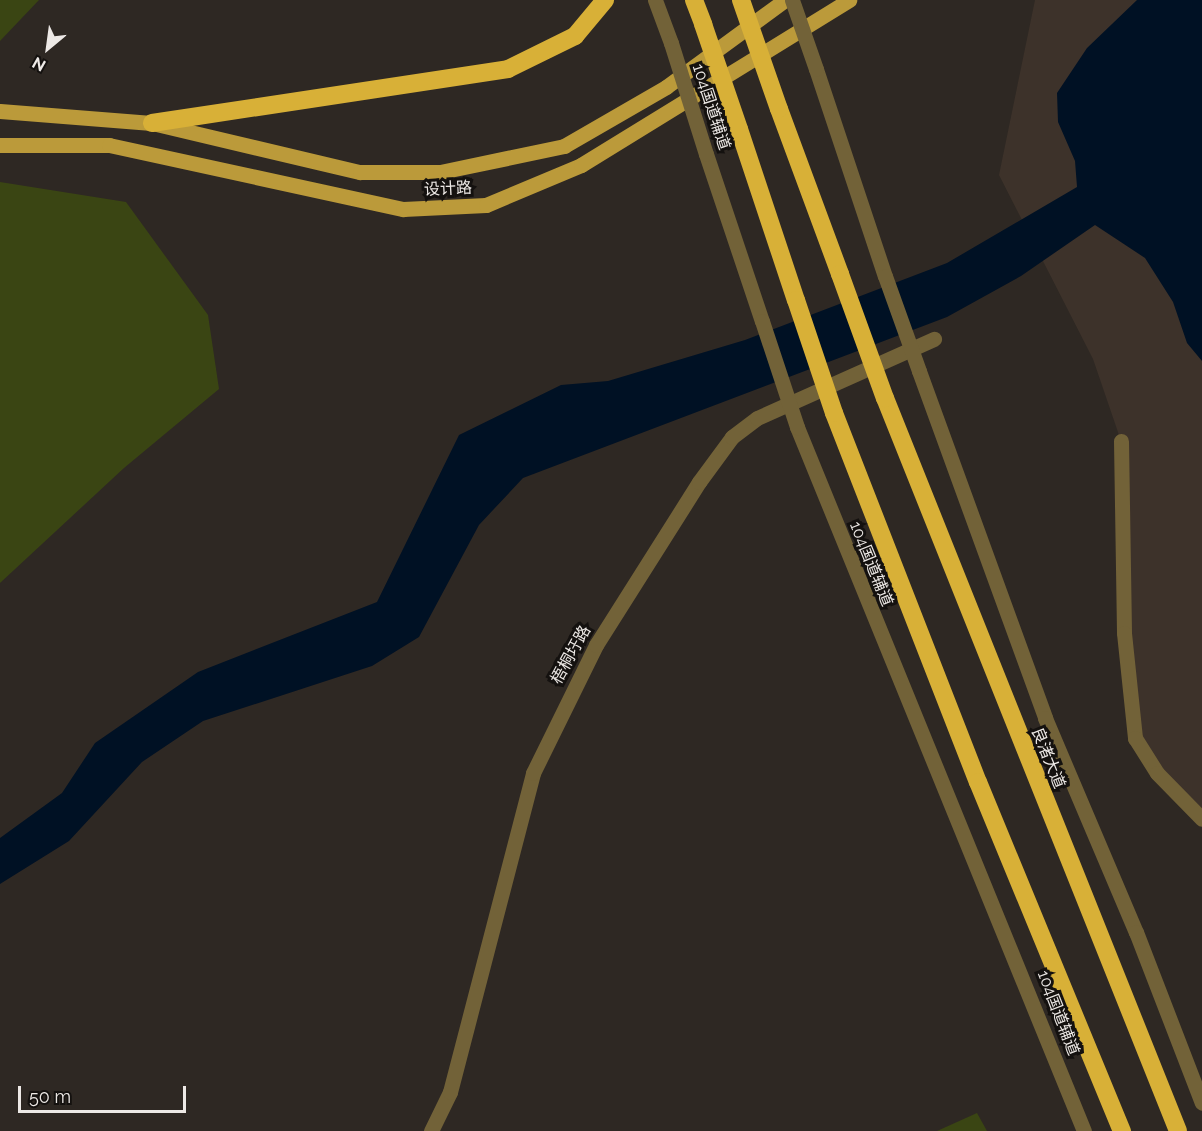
<!DOCTYPE html>
<meta charset="utf-8">
<style>
body{margin:0}
#map{position:relative;width:1202px;height:1131px;overflow:hidden;background:#2e2823;font-family:Raleway,"Noto Sans SC",sans-serif}
div>[style]{position:absolute}
.built>*{inset:0;background:#3d322a}
.green>*{inset:0;background:#3a4513}
.water>*{inset:0;background:#001124}
.minor>*{height:15px;margin:-7.5px;padding:0 7.5px;transform-origin:7.5px;border-radius:7.5px;background:#726238}
.major>*{height:15px;margin:-7.5px;padding:0 7.5px;transform-origin:7.5px;border-radius:7.5px;background:#bb9a3a}
.highway>*{height:18px;margin:-9px;padding:0 9px;transform-origin:9px;border-radius:9px;background:#d8b037}
.minor-bridge>*{height:15px;margin:-7.5px;padding:0 7.5px;transform-origin:7.5px;border-radius:7.5px;background:#726238}
.highway-bridge>*{height:18px;margin:-9px;padding:0 9px;transform-origin:9px;border-radius:9px;background:#d8b037}
span{translate:-50% -50%;white-space:nowrap;text-align:center;line-height:1.15;-webkit-text-stroke:6px #14110f;paint-order:stroke}
.street-label{font-size:16px;color:#ede9e6}
.north{position:absolute;left:18px;top:18px;width:60px;height:60px;-webkit-text-stroke:4px #14110f;paint-order:stroke;rotate:209deg;font-size:16px;font-weight:700;line-height:24px;text-align:center;color:#ede9e6}
.north::after{content:'';display:block;margin:auto;width:21px;height:27px;background:#ede9e6;clip-path:polygon(50% 0,100% 100%,50% 72%,0 100%)}
.scale{position:absolute;left:18px;top:1086px;width:168px;height:27px;box-sizing:border-box;border:3px solid #ede9e6;border-top:0;padding-left:8px;font-size:18px;line-height:21px;white-space:nowrap;color:#ede9e6;-webkit-text-stroke:4px #14110f;paint-order:stroke}
</style>
<div id="map">
<div class="built">
<i style="clip-path:polygon(1035px 0,1202px 0,1202px 814px,1135px 738px,1121px 441px,1093px 359px,999px 175px)"></i>
</div>
<div class="green">
<i style="clip-path:polygon(0 0,39px 0,0 41px)"></i>
<i style="clip-path:polygon(0 182px,126px 202px,208px 315px,219px 389px,124px 468px,0 583px)"></i>
<i style="clip-path:polygon(977px 1113px,987px 1131px,937px 1131px)"></i>
</div>
<div class="water">
<i style="clip-path:polygon(1137px 0,1202px 0,1202px 361px,1187px 343px,1173px 302px,1145px 258px,1095px 225px,1021px 276px,947px 317px,523px 478px,479px 525px,419px 637px,372px 666px,203px 721px,142px 762px,69px 841px,0 884px,0 838px,62px 793px,95px 743px,198px 672px,377px 602px,459px 435px,561px 385px,608px 381px,745px 340px,947px 263px,1077px 187px,1075px 161px,1058px 122px,1057px 93px,1087px 48px)"></i>
</div>
<div class="minor">
<i style="left:655px;top:0;width:46px;rotate:69.6deg"></i>
<i style="left:816px;top:69px;width:218px;rotate:71.6deg"></i>
<i style="left:706px;top:154px;width:176px;rotate:71.5deg"></i>
<i style="left:919px;top:371px;width:369px;rotate:70deg"></i>
<i style="left:1045px;top:718px;width:233px;rotate:67deg"></i>
<i style="left:1136px;top:932px;width:183px;rotate:68.9deg"></i>
<i style="left:797px;top:427px;width:760px;rotate:67.82deg"></i>
<i style="left:1121px;top:441px;width:192px;rotate:89.1deg"></i>
<i style="left:1124px;top:633px;width:106px;rotate:84deg"></i>
<i style="left:1135px;top:738px;width:41px;rotate:57.8deg"></i>
<i style="left:1157px;top:773px;width:64px;rotate:45.6deg"></i>
<i style="left:431px;top:1131px;width:43px;rotate:-64deg"></i>
<i style="left:450px;top:1092px;width:330px;rotate:-75.4deg"></i>
<i style="left:533px;top:773px;width:143px;rotate:-63.8deg"></i>
<i style="left:596px;top:645px;width:193px;rotate:-57.7deg"></i>
<i style="left:699px;top:482px;width:56px;rotate:-53.7deg"></i>
<i style="left:732px;top:437px;width:31px;rotate:-37deg"></i>
<i style="left:757px;top:418px;width:194px;rotate:-24.1deg"></i>
</div>
<div class="major">
<i style="left:0;top:111px;width:152px;rotate:4.5deg"></i>
<i style="left:152px;top:123px;width:214px;rotate:13.3deg"></i>
<i style="left:360px;top:172px;width:80px"></i>
<i style="left:440px;top:172px;width:127px;rotate:-11.8deg"></i>
<i style="left:564px;top:146px;width:118px;rotate:-30deg"></i>
<i style="left:666px;top:87px;width:147px;rotate:-36.2deg"></i>
<i style="left:0;top:145px;width:109px"></i>
<i style="left:109px;top:145px;width:301px;rotate:12.3deg"></i>
<i style="left:403px;top:209px;width:83px;rotate:-2.8deg"></i>
<i style="left:486px;top:205px;width:103px;rotate:-22.8deg"></i>
<i style="left:581px;top:165px;width:315px;rotate:-31.6deg"></i>
</div>
<div class="highway">
<i style="left:694px;top:0;width:26px;rotate:69deg"></i>
<i style="left:779px;top:109px;width:176px;rotate:69.7deg"></i>
<i style="left:152px;top:123px;width:360px;rotate:-8.6deg"></i>
<i style="left:508px;top:69px;width:75px;rotate:-26.2deg"></i>
<i style="left:575px;top:36px;width:47px;rotate:-50.2deg"></i>
<i style="left:739px;top:129px;width:180px;rotate:71.6deg"></i>
<i style="left:885px;top:398px;width:789px;rotate:68.21deg"></i>
<i style="left:834px;top:413px;width:396px;rotate:68.7deg"></i>
<i style="left:978px;top:782px;width:378px;rotate:67.6deg"></i>
</div>
<div class="minor-bridge">
<i style="left:792px;top:0;width:73px;rotate:70.8deg"></i>
<i style="left:671px;top:43px;width:116px;rotate:72.5deg"></i>
<i style="left:885px;top:276px;width:101px;rotate:70.3deg"></i>
<i style="left:762px;top:321px;width:112px;rotate:71.7deg"></i>
</div>
<div class="highway-bridge">
<i style="left:741px;top:0;width:115px;rotate:70.8deg"></i>
<i style="left:703px;top:24px;width:111px;rotate:71.1deg"></i>
<i style="left:840px;top:274px;width:132px;rotate:70.1deg"></i>
<i style="left:796px;top:300px;width:119px;rotate:71.4deg"></i>
</div>
<div class="street-label">
<span style="left:711px;top:107px;rotate:72deg">104国道辅道</span>
<span style="left:448px;top:189px;rotate:-3deg">设计路</span>
<span style="left:871px;top:564px;rotate:68deg">104国道辅道</span>
<span style="left:571px;top:655px;rotate:-61deg">梧桐圩路</span>
<span style="left:1048px;top:758px;rotate:68deg">良渚大道</span>
<span style="left:1058px;top:1013px;rotate:69deg">104国道辅道</span>
</div>
<div class="north">N</div>
<div class="scale">50 m</div>
</div>
